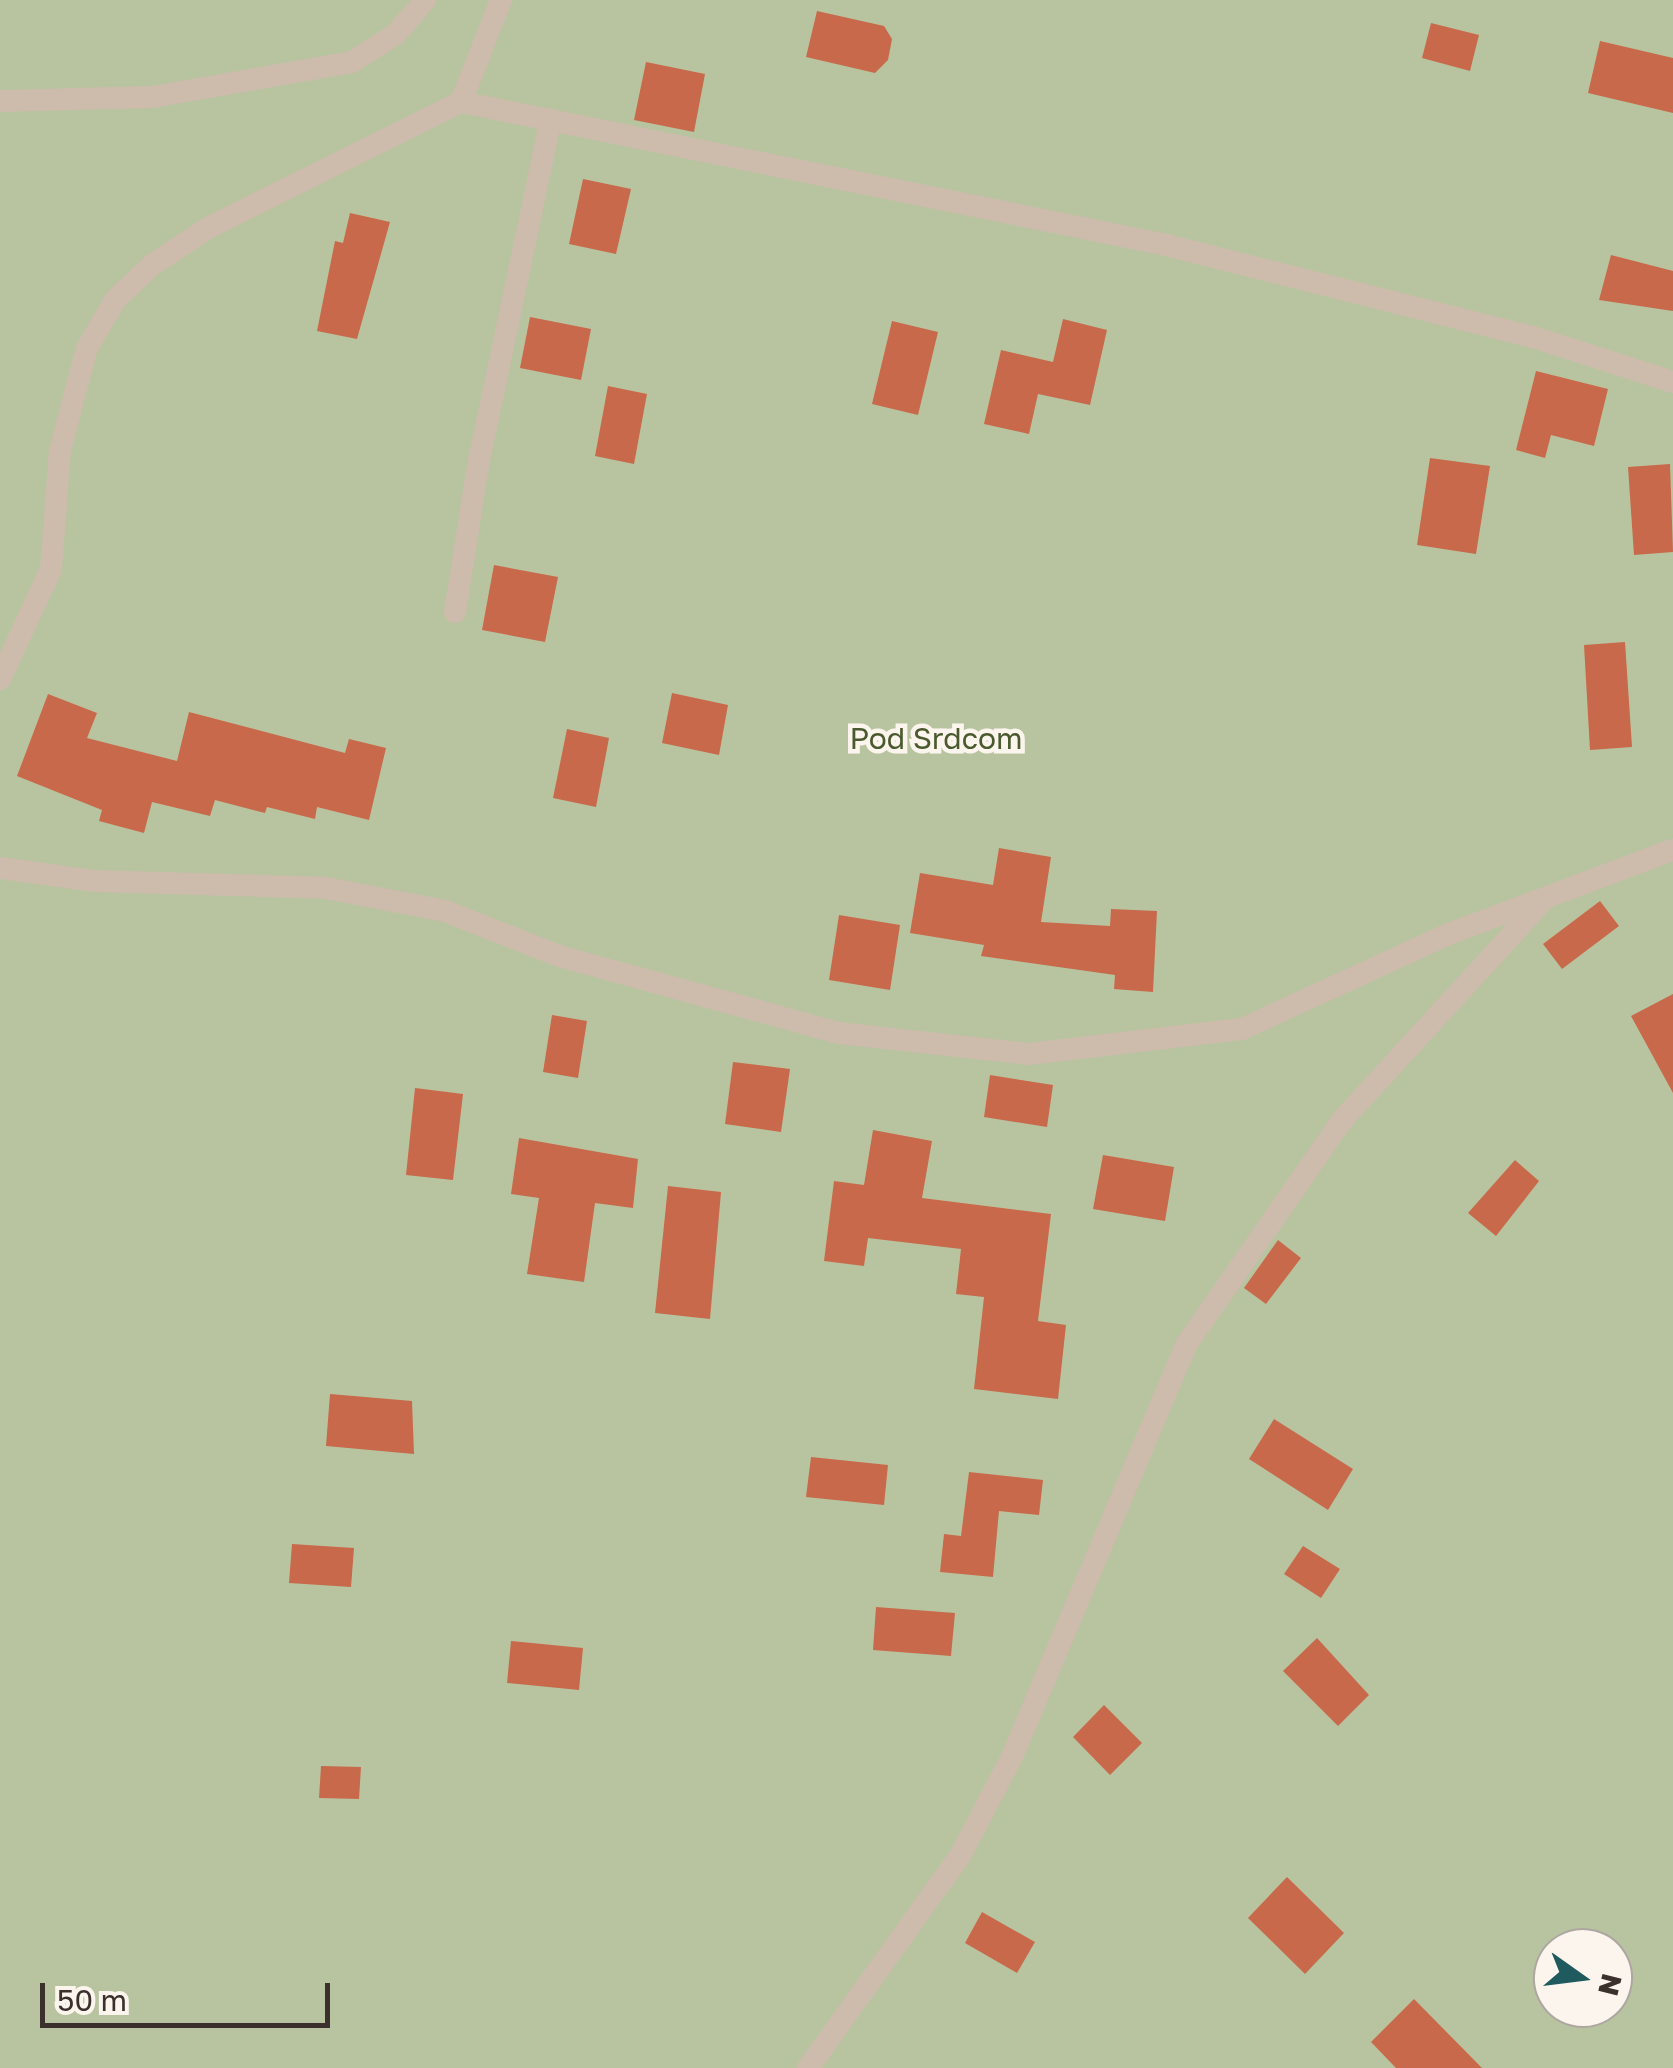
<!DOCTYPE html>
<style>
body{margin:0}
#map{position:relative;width:1673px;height:2068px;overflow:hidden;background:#f4ebe1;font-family:"Golos Text",sans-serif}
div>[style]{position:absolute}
.green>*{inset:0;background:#b8c4a0}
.building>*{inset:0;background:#c8694b}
.service>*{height:22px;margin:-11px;padding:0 11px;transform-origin:11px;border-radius:11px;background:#cdbbac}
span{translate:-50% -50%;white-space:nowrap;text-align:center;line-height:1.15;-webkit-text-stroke:9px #fbf5ee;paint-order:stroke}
.park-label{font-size:30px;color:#4a5a2e}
.north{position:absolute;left:1533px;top:1928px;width:100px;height:100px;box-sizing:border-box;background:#fbf5ee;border:2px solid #aea6a0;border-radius:50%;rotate:104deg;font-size:28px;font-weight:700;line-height:40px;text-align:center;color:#3b302b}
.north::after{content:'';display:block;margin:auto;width:35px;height:45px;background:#1f5a5e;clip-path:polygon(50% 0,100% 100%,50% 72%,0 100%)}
.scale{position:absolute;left:40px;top:1983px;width:290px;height:45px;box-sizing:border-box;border:5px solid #3b302b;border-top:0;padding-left:12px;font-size:30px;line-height:35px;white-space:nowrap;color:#3b302b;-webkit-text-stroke:8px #fbf5ee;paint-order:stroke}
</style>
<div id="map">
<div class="green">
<i style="clip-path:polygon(evenodd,0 0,1673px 0,1673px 2068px,0 2068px,0 0,1553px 1948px,1613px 1948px,1613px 2008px,1553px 2008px,1553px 1948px)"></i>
</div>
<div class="building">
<i style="clip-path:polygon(817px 11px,884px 26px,892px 39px,888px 60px,875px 73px,806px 57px)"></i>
<i style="clip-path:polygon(1431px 23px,1479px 35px,1470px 71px,1422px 58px)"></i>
<i style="clip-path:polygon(1600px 41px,1673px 58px,1673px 113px,1588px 93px)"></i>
<i style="clip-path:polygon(646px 62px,705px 74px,694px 132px,634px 120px)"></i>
<i style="clip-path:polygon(583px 179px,631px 189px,616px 254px,569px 244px)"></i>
<i style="clip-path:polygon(350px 213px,390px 222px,357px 339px,317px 331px,335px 241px,343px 243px)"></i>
<i style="clip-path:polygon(1611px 255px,1673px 271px,1673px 311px,1599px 300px)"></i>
<i style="clip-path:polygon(530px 317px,591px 329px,581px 380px,520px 368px)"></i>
<i style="clip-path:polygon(1063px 319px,1107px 330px,1090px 405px,1038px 394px,1029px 434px,984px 424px,1001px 350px,1053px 362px)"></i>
<i style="clip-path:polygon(892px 321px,938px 332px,918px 415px,872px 404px)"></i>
<i style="clip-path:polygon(1536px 371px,1608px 389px,1594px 446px,1551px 435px,1545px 458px,1516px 450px)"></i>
<i style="clip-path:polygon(608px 386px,647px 394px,634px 464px,595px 456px)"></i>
<i style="clip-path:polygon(1430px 458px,1490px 466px,1476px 554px,1417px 545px)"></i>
<i style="clip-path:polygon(1670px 464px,1673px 552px,1634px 555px,1628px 467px)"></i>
<i style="clip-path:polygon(494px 565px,558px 577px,545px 642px,482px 630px)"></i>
<i style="clip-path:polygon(1625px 642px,1632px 747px,1590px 750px,1584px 645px)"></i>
<i style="clip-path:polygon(672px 693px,728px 705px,719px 755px,662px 743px)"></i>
<i style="clip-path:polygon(48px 694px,97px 713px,87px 738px,177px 761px,189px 712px,345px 753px,349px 739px,386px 748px,369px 820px,317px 807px,315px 819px,267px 807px,265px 813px,215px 800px,210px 816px,152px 802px,144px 833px,99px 821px,102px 810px,17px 776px)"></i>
<i style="clip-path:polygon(567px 729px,609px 738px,596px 807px,553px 798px)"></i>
<i style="clip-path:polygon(999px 848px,1051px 857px,1041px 922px,1110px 926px,1111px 909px,1157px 911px,1153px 992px,1114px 989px,1115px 975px,981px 956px,984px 945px,910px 933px,920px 873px,993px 885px)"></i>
<i style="clip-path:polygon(1600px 901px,1619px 926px,1562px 969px,1543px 944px)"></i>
<i style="clip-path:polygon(839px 915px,900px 925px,890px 990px,829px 980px)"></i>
<i style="clip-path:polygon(1673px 994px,1673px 1093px,1631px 1016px)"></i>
<i style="clip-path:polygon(552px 1015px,587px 1021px,578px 1078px,543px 1072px)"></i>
<i style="clip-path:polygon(733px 1062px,790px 1069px,781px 1132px,725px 1124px)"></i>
<i style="clip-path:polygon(990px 1075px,1053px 1085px,1047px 1127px,984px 1117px)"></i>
<i style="clip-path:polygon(415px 1088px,463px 1094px,453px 1180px,406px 1175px)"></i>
<i style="clip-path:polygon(873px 1130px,932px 1141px,922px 1198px,1051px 1214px,1038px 1321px,1066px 1325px,1058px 1399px,974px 1389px,984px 1297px,956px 1294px,961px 1249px,868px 1238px,864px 1266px,824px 1261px,834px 1181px,864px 1185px)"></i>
<i style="clip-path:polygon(519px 1138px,638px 1159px,633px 1208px,595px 1203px,584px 1282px,527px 1274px,539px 1198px,511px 1194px)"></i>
<i style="clip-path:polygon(1103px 1155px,1174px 1167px,1165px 1221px,1093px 1209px)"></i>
<i style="clip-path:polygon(1515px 1160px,1539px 1181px,1496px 1236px,1468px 1213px)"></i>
<i style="clip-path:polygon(668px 1186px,721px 1192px,710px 1319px,655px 1313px)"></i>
<i style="clip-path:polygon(1278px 1240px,1301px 1258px,1266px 1304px,1244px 1288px)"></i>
<i style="clip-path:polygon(330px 1394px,412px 1401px,414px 1454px,326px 1446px)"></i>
<i style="clip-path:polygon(1274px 1419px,1353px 1469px,1328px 1510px,1249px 1459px)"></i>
<i style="clip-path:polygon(811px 1457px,888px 1465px,884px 1505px,806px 1497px)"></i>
<i style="clip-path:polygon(969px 1472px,1043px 1480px,1039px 1515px,999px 1511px,993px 1577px,940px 1572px,944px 1534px,961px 1536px)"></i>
<i style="clip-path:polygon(292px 1544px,354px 1548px,351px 1587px,289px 1583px)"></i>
<i style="clip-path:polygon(1303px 1546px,1340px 1569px,1321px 1598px,1284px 1574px)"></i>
<i style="clip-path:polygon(876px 1607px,955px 1613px,951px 1656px,873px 1650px)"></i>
<i style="clip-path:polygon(1317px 1638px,1369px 1695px,1338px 1726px,1283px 1671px)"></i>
<i style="clip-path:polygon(511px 1641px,583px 1648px,579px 1690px,507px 1683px)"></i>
<i style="clip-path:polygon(1104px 1705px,1142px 1743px,1110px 1775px,1073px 1737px)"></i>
<i style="clip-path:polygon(321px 1766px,361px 1767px,359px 1799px,319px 1798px)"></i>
<i style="clip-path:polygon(1287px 1877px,1344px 1933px,1305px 1974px,1248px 1918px)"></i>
<i style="clip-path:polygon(982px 1912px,1035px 1942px,1017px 1973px,965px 1943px)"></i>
<i style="clip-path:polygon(1414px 1999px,1482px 2068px,1396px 2068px,1371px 2042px)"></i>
</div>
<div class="service">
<i style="left:0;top:101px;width:152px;rotate:-1.5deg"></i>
<i style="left:152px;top:97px;width:203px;rotate:-9.9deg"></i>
<i style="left:352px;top:62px;width:52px;rotate:-32.5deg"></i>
<i style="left:396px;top:34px;width:45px;rotate:-49.5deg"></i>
<i style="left:461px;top:102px;width:715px;rotate:11.45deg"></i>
<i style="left:1162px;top:244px;width:382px;rotate:14.1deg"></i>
<i style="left:1533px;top:337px;width:147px;rotate:17.8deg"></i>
<i style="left:455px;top:612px;width:149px;rotate:-81.1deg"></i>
<i style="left:478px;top:465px;width:353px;rotate:-78.1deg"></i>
<i style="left:0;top:679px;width:121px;rotate:-65.1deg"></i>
<i style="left:51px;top:569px;width:119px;rotate:-85.7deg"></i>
<i style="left:60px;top:450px;width:106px;rotate:-75.2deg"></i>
<i style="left:87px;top:348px;width:56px;rotate:-59.7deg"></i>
<i style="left:115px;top:300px;width:51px;rotate:-43.4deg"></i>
<i style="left:152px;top:265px;width:67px;rotate:-33.5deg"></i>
<i style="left:208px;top:228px;width:283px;rotate:-26.5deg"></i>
<i style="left:461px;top:102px;width:110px;rotate:-68.6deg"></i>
<i style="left:0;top:868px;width:96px;rotate:7.8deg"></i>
<i style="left:95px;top:881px;width:231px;rotate:1.7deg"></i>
<i style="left:326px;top:888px;width:121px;rotate:10.9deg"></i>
<i style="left:445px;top:911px;width:123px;rotate:21.5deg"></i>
<i style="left:559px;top:956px;width:290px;rotate:15.4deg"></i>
<i style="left:839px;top:1033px;width:191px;rotate:6.3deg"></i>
<i style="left:1029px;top:1054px;width:214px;rotate:-6.7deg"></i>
<i style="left:1242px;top:1029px;width:228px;rotate:-24.7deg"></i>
<i style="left:1449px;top:934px;width:239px;rotate:-20.6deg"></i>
<i style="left:808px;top:2068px;width:263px;rotate:-54.4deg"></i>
<i style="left:961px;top:1854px;width:110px;rotate:-62.3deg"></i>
<i style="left:1012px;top:1757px;width:447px;rotate:-67.1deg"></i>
<i style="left:1186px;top:1345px;width:277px;rotate:-55.2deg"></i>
<i style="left:1344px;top:1118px;width:290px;rotate:-47.5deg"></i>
</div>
<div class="park-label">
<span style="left:936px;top:738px">Pod Srdcom</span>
</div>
<div class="north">N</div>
<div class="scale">50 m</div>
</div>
